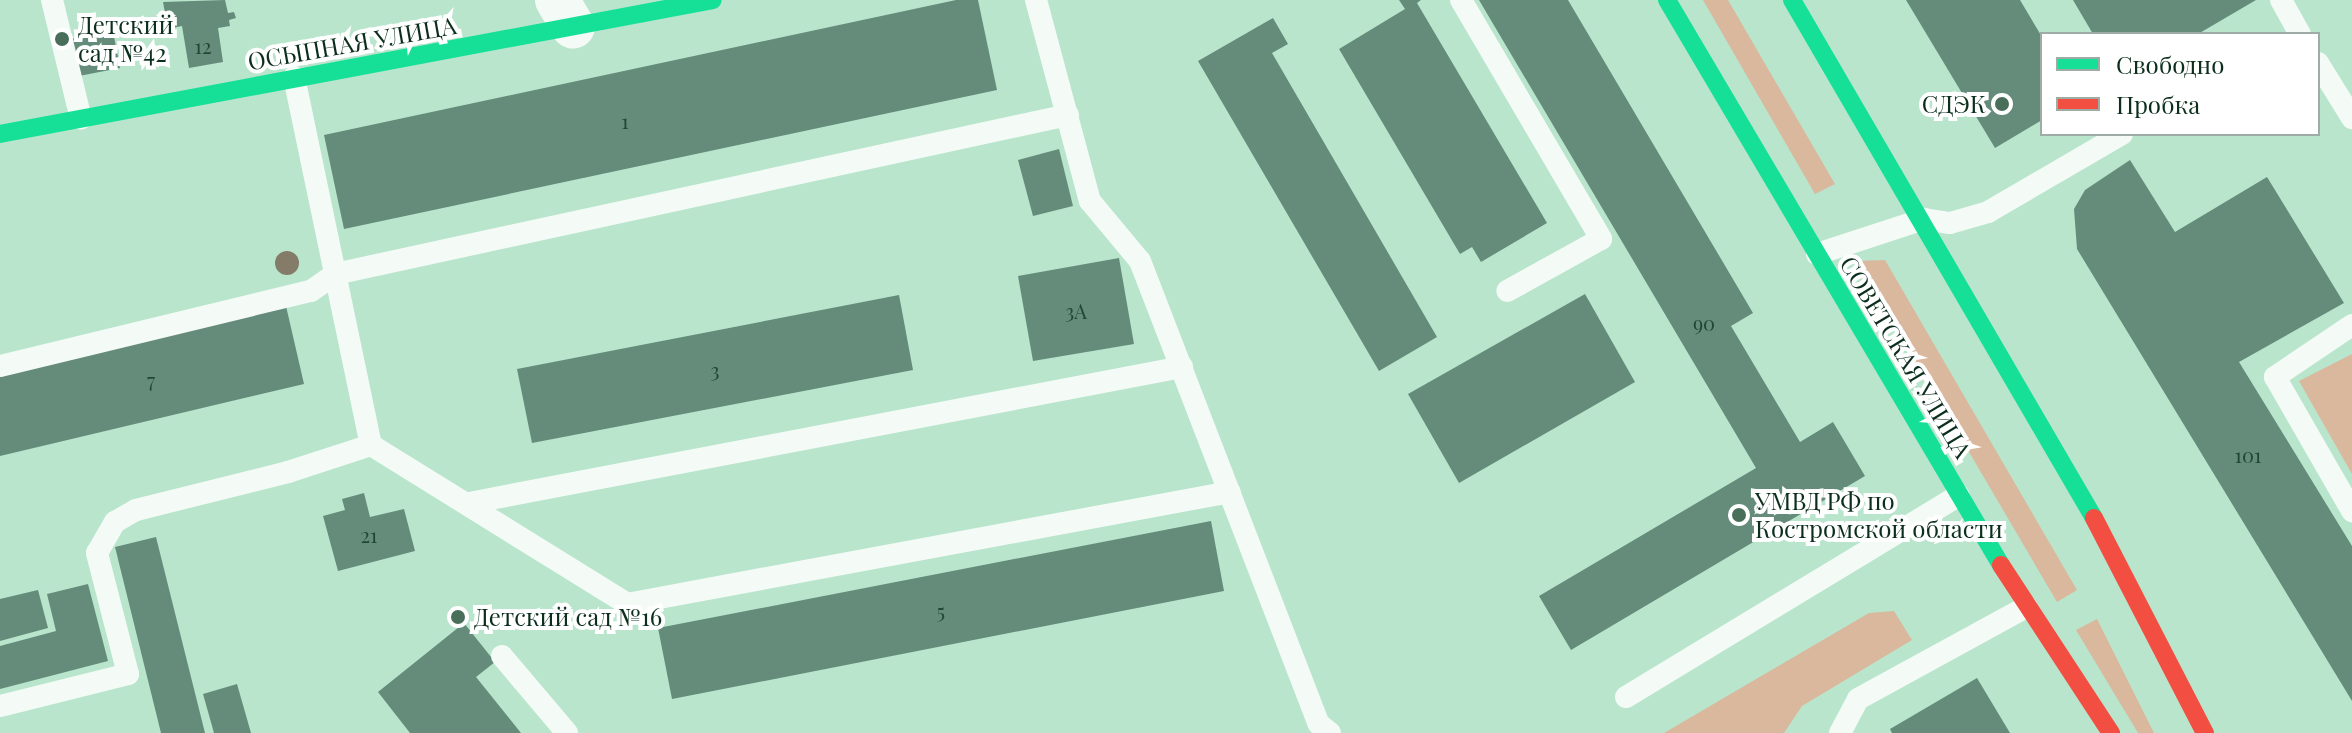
<!DOCTYPE html>
<meta charset="utf-8">
<style>
body{margin:0}
#map{position:relative;width:2352px;height:733px;overflow:hidden;background:#b9e5cc;font-family:"Playfair Display",serif}
div>[style]{position:absolute}
.green>*{inset:0;background:#d9b89d}
.building>*{inset:0;background:#658c7a}
.lane>*{height:22px;margin:-11px;padding:0 11px;transform-origin:11px;border-radius:11px;background:#f4fbf7}
.street>*{height:44px;margin:-22px;padding:0 22px;transform-origin:22px;border-radius:22px;background:#f4fbf7}
.fast>*{height:18px;margin:-9px;padding:0 9px;transform-origin:9px;border-radius:9px;background:#16e098}
.jam>*{height:18px;margin:-9px;padding:0 9px;transform-origin:9px;border-radius:9px;background:#f24e42}
.trees>*{width:24px;height:24px;margin:-12px;border-radius:50%;background:#847c68}
.dots>*{width:22px;height:22px;translate:-50% -50%;box-sizing:border-box;border:4px solid #fff;border-radius:50%}
span{translate:-50% -50%;white-space:nowrap;text-align:center;line-height:1.15;-webkit-text-stroke:8px #fff;paint-order:stroke}
.number-label{font-size:20px;color:#224634}
.number-label span{-webkit-text-stroke-width:0}
.poi-label{font-size:24px;color:#0c2f1d}
.left{translate:0 -50%;text-align:left}
.right{translate:-100% -50%;text-align:right}
.street-label{font-size:24px;color:#0c2f1d}
.legend{position:absolute;left:2040px;top:32px;width:280px;height:104px;box-sizing:border-box;background:#fff;border:2px solid #9eaca5;margin:0;padding:10px 14px;list-style:none;font-size:24px;color:#0c2f1d}
.legend li{display:flex;align-items:center;gap:16px;height:40px}
.legend b{width:40px;border:2px solid #9eaca5}
</style>
<div id="map">
<div class="green">
<i style="clip-path:polygon(1703px 0,1728px 0,1835px 184px,1815px 194px)"></i>
<i style="clip-path:polygon(1885px 260px,2077px 590px,2057px 602px,1857px 261px)"></i>
<i style="clip-path:polygon(2352px 354px,2352px 474px,2299px 381px)"></i>
<i style="clip-path:polygon(1894px 611px,1912px 640px,1802px 706px,1784px 733px,1664px 733px,1869px 613px)"></i>
<i style="clip-path:polygon(2097px 619px,2154px 733px,2138px 733px,2076px 630px)"></i>
</div>
<div class="building">
<i style="clip-path:polygon(225px 0,228px 13px,234px 12px,236px 18px,229px 20px,230px 26px,218px 28px,223px 62px,189px 68px,182px 26px,168px 29px,163px 2px)"></i>
<i style="clip-path:polygon(956px 0,978px 0,997px 90px,344px 229px,324px 135px)"></i>
<i style="clip-path:polygon(1399px 0,1421px 0,1417px 3px,1547px 223px,1481px 262px,1472px 247px,1460px 254px,1339px 49px,1405px 9px)"></i>
<i style="clip-path:polygon(1479px 0,1568px 0,1753px 313px,1731px 326px,1800px 442px,1833px 422px,1865px 476px,1571px 650px,1539px 596px,1756px 468px)"></i>
<i style="clip-path:polygon(1906px 0,2020px 0,2042px 37px,2042px 120px,1995px 148px)"></i>
<i style="clip-path:polygon(2073px 0,2256px 0,2198px 34px,2093px 34px)"></i>
<i style="clip-path:polygon(1273px 18px,1288px 44px,1272px 53px,1437px 337px,1379px 371px,1198px 61px)"></i>
<i style="clip-path:polygon(113px 31px,120px 68px,79px 76px,71px 39px)"></i>
<i style="clip-path:polygon(1059px 149px,1073px 206px,1033px 216px,1018px 160px)"></i>
<i style="clip-path:polygon(2130px 160px,2175px 232px,2267px 177px,2344px 303px,2239px 362px,2352px 546px,2352px 701px,2077px 249px,2074px 209px,2085px 190px)"></i>
<i style="clip-path:polygon(1119px 258px,1134px 344px,1033px 361px,1018px 276px)"></i>
<i style="clip-path:polygon(1585px 294px,1635px 382px,1459px 483px,1408px 394px)"></i>
<i style="clip-path:polygon(899px 295px,913px 370px,532px 443px,517px 369px)"></i>
<i style="clip-path:polygon(286px 306px,304px 384px,0 456px,0 373px)"></i>
<i style="clip-path:polygon(364px 493px,370px 517px,404px 509px,415px 551px,338px 571px,323px 516px,345px 510px,342px 499px)"></i>
<i style="clip-path:polygon(1211px 521px,1224px 591px,672px 699px,658px 628px)"></i>
<i style="clip-path:polygon(156px 537px,205px 733px,161px 733px,115px 547px)"></i>
<i style="clip-path:polygon(88px 584px,108px 661px,0 689px,0 646px,56px 631px,47px 594px)"></i>
<i style="clip-path:polygon(38px 590px,48px 628px,0 641px,0 599px)"></i>
<i style="clip-path:polygon(464px 623px,495px 662px,476px 677px,521px 733px,410px 733px,378px 692px)"></i>
<i style="clip-path:polygon(1977px 678px,2010px 733px,1892px 733px,1890px 729px)"></i>
<i style="clip-path:polygon(237px 684px,251px 733px,214px 733px,203px 694px)"></i>
</div>
<div class="lane">
<i style="left:52px;top:0;width:122px;rotate:76.3deg"></i>
<i style="left:1036px;top:0;width:208px;rotate:75deg"></i>
<i style="left:1090px;top:201px;width:78px;rotate:50.2deg"></i>
<i style="left:1140px;top:261px;width:496px;rotate:68.9deg"></i>
<i style="left:1319px;top:724px;width:14px;rotate:39deg"></i>
<i style="left:1461px;top:0;width:277px;rotate:59.6deg"></i>
<i style="left:1601px;top:239px;width:107px;rotate:151deg"></i>
<i style="left:2281px;top:0;width:39px;rotate:61deg"></i>
<i style="left:2318px;top:63px;width:65px;rotate:58.3deg"></i>
<i style="left:294px;top:77px;width:376px;rotate:78.2deg"></i>
<i style="left:371px;top:445px;width:301px;rotate:31.8deg"></i>
<i style="left:627px;top:604px;width:613px;rotate:-10.52deg"></i>
<i style="left:1817px;top:254px;width:113px;rotate:-18.1deg"></i>
<i style="left:1924px;top:219px;width:26px;rotate:9deg"></i>
<i style="left:1950px;top:223px;width:40px;rotate:-16deg"></i>
<i style="left:1988px;top:212px;width:155px;rotate:-30.2deg"></i>
<i style="left:2352px;top:325px;width:93px;rotate:146deg"></i>
<i style="left:2275px;top:377px;width:155px;rotate:60.1deg"></i>
<i style="left:0;top:366px;width:320px;rotate:-13.6deg"></i>
<i style="left:311px;top:291px;width:29px;rotate:-35deg"></i>
<i style="left:335px;top:274px;width:750px;rotate:-12.24deg"></i>
<i style="left:469px;top:503px;width:726px;rotate:-10.8deg"></i>
<i style="left:502px;top:656px;width:101px;rotate:49.8deg"></i>
<i style="left:1626px;top:697px;width:389px;rotate:-31.2deg"></i>
<i style="left:0;top:706px;width:132px;rotate:-14deg"></i>
<i style="left:128px;top:674px;width:125px;rotate:-104.4deg"></i>
<i style="left:97px;top:553px;width:36px;rotate:-60deg"></i>
<i style="left:115px;top:522px;width:24px;rotate:-30deg"></i>
<i style="left:136px;top:510px;width:157px;rotate:-14deg"></i>
<i style="left:288px;top:472px;width:87px;rotate:-18deg"></i>
<i style="left:1840px;top:733px;width:38px;rotate:-62deg"></i>
<i style="left:1858px;top:699px;width:192px;rotate:-28.7deg"></i>
</div>
<div class="street">
<i style="left:557px;top:0;width:31px;rotate:59deg"></i>
</div>
<div class="fast">
<i style="left:1667px;top:0;width:656px;rotate:59.41deg"></i>
<i style="left:1792px;top:0;width:600px;rotate:59.76deg"></i>
<i style="left:0;top:134px;width:725px;rotate:-10.64deg"></i>
</div>
<div class="jam">
<i style="left:2094px;top:518px;width:242px;rotate:62.7deg"></i>
<i style="left:2001px;top:565px;width:201px;rotate:56.8deg"></i>
</div>
<div class="trees">
<i style="left:287px;top:263px"></i>
</div>
<div class="dots">
<i style="left:62px;top:39px;background:#496f5a"></i>
<i style="left:2002px;top:104px;background:#496f5a"></i>
<i style="left:1739px;top:515px;background:#496f5a"></i>
<i style="left:458px;top:617px;background:#496f5a"></i>
</div>
<div class="number-label">
<span style="left:203px;top:45px">12</span>
<span style="left:625px;top:120px">1</span>
<span style="left:1076px;top:310px">3А</span>
<span style="left:1704px;top:322px">90</span>
<span style="left:715px;top:369px">3</span>
<span style="left:151px;top:379px">7</span>
<span style="left:2248px;top:454px">101</span>
<span style="left:369px;top:534px">21</span>
<span style="left:941px;top:610px">5</span>
</div>
<div class="poi-label">
<span class="left" style="left:78px;top:39px">Детский<br>сад №42</span>
<span class="right" style="left:1986px;top:104px">СДЭК</span>
<span class="left" style="left:1755px;top:515px">УМВД РФ по<br>Костромской области</span>
<span class="left" style="left:474px;top:617px">Детский сад №16</span>
</div>
<div class="street-label">
<span style="left:352px;top:43px;rotate:-10deg">ОСЫПНАЯ УЛИЦА</span>
<span style="left:1906px;top:357px;rotate:59deg">СОВЕТСКАЯ УЛИЦА</span>
</div>
<ul class="legend">
<li><b style="height:10px;background:#16e098"></b>Свободно</li>
<li><b style="height:10px;background:#f24e42"></b>Пробка</li>
</ul>
</div>
